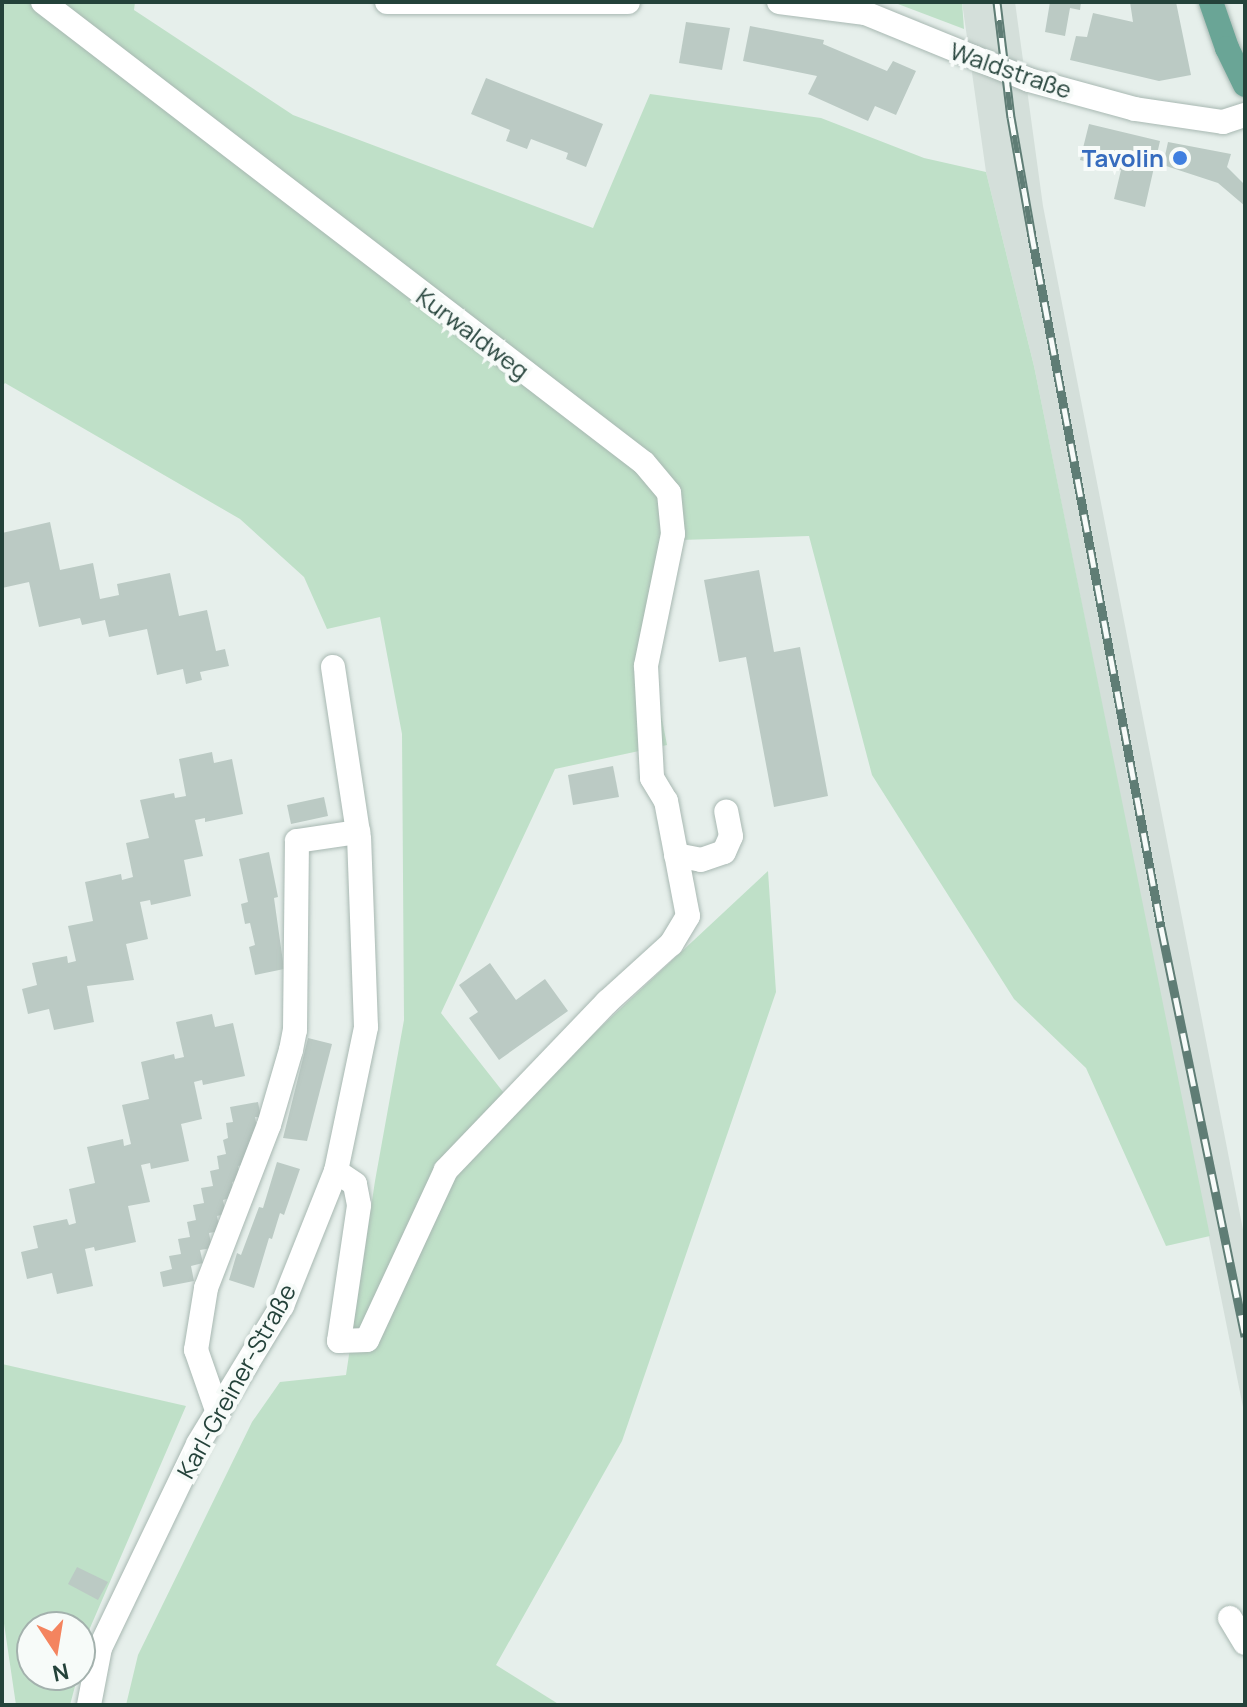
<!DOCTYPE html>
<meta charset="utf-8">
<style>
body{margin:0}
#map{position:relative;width:1247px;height:1707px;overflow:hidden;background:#e6efeb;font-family:Manrope,sans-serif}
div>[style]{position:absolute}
.built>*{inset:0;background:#d4dfda}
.green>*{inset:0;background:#bfe0c8}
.building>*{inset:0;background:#bbcac4}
.roads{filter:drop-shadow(0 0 2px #a8b8b2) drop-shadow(0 0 2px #a8b8b2)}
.minor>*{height:24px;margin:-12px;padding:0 12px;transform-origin:12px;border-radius:12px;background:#fff}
.major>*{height:24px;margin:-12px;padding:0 12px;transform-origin:12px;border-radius:12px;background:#6aa596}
.rail>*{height:9px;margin-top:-4.5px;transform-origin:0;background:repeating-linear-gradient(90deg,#f7fbf9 0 18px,#5f7d75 0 36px);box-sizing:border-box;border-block:2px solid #5f7d75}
.dots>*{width:22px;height:22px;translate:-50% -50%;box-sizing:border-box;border:4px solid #f7fbf9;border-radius:50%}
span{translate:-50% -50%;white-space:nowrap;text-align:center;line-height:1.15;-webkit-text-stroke:8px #f7fbf9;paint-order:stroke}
.street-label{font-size:24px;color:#24423a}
.shop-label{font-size:24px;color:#366cbe;font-weight:700}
.right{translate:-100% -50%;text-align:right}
.frame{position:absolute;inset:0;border:4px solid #24423a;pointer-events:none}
.north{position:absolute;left:16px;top:1611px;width:80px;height:80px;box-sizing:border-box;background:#f7fbf9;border:2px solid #a3b1ad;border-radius:50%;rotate:168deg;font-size:22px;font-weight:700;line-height:32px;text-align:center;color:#24423a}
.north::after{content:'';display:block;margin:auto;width:28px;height:36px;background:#f4845f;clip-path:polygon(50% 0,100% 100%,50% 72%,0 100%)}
</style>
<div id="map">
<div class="built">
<i style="clip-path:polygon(962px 2px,1015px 2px,1043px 206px,1245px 1240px,1245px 1417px,1034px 366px,986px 172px)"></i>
</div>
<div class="green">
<i style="clip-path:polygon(2px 2px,135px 2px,134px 10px,293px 115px,593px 228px,650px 94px,821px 118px,924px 158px,986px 172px,1034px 366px,1210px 1236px,1166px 1246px,1086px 1068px,1014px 999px,872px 775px,809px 536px,680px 540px,653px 674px,667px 745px,555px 769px,441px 1013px,515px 1107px,768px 871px,776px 992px,622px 1441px,496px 1665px,560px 1705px,126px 1705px,138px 1655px,252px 1422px,280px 1382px,346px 1375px,375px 1181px,404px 1020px,402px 734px,380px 617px,327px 629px,304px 577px,240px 519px,5px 383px,2px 387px)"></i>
<i style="clip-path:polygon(895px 2px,962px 2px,964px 29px,898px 4px)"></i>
<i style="clip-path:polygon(2px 1364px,186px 1406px,90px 1628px,80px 1667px,80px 1627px,32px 1627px,32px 1675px,78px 1675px,70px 1705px,16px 1705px,2px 1610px)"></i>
</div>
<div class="building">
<i style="clip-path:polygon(1050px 2px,1081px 2px,1080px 10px,1070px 8px,1065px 36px,1045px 32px)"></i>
<i style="clip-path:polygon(1130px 2px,1176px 2px,1191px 75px,1159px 81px,1070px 60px,1076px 36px,1087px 37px,1093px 13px,1133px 22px)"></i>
<i style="clip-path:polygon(686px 22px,730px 28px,722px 70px,679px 63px)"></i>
<i style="clip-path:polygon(750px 26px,824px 40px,823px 44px,887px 71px,893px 61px,916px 71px,896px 115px,875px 106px,868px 121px,808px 94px,817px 76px,743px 61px)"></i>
<i style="clip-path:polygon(486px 78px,603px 124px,586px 167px,566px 159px,568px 153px,531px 139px,527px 149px,506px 141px,510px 130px,471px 114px)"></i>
<i style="clip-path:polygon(1089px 124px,1160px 141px,1145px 207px,1114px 199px,1121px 170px,1080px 160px)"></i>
<i style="clip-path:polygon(1168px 142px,1231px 154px,1227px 167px,1245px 185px,1245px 206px,1218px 183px,1163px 165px)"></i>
<i style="clip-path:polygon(50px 522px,60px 570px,93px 563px,100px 599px,119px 595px,117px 584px,170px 573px,179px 616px,207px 610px,216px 651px,225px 649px,229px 666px,200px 672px,202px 680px,186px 684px,183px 669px,157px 675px,147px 629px,109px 637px,105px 620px,82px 625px,80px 618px,39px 627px,29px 582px,2px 588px,2px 533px)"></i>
<i style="clip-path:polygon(759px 570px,774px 652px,800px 647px,828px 796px,774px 807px,746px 657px,719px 662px,704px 580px)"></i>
<i style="clip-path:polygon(212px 752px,214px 763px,232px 759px,243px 814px,205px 822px,205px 818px,195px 820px,203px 856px,184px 860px,191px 896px,151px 905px,150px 900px,140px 902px,148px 939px,126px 944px,134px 980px,87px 986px,94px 1022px,54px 1030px,49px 1009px,28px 1014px,22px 989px,37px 985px,32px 963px,67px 956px,68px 963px,76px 961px,68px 926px,93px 921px,85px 882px,121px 874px,122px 880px,133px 877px,126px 843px,149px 838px,140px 800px,174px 793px,175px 798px,186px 796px,179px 759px)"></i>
<i style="clip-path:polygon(613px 766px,619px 797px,573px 805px,568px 775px)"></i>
<i style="clip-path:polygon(324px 797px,328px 816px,291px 824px,287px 805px)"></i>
<i style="clip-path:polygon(269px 852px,278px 897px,274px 898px,284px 969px,255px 975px,249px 947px,255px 945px,250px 923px,245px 924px,241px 904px,248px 902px,239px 859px)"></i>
<i style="clip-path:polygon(490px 963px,516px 1000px,545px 979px,568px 1011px,499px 1060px,469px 1018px,478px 1012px,459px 985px)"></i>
<i style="clip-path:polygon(212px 1014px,215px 1027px,233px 1023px,245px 1076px,203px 1085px,202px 1080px,194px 1082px,202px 1119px,181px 1124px,189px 1161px,151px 1169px,150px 1163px,141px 1165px,150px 1202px,128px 1206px,136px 1242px,95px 1251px,94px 1247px,85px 1249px,93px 1286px,57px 1294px,52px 1273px,27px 1279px,21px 1252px,38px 1248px,33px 1226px,67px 1219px,69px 1225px,76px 1223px,69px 1189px,95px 1183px,87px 1147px,123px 1139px,124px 1146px,131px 1144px,122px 1105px,149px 1099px,141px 1062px,174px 1054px,175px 1059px,184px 1057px,176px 1022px)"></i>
<i style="clip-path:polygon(308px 1038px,332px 1044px,307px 1141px,283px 1138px)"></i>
<i style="clip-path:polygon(258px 1102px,261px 1117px,255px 1117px,258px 1133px,252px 1134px,255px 1148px,246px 1150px,249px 1164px,238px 1166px,241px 1180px,232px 1182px,234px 1197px,223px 1200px,226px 1214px,217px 1216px,220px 1231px,209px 1233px,212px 1248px,200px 1250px,203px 1263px,191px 1266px,194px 1281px,163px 1287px,160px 1272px,172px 1269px,169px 1256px,181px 1254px,178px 1239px,190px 1237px,187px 1222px,196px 1220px,193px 1205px,204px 1203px,201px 1188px,213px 1186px,210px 1171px,219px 1169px,217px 1156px,226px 1154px,223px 1140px,228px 1138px,226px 1123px,233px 1122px,230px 1107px)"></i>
<i style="clip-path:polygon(277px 1162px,300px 1169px,284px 1215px,280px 1213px,272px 1239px,269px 1238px,254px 1288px,229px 1280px,237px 1253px,241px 1255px,259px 1207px,263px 1208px)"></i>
<i style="clip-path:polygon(77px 1567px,108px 1582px,98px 1600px,68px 1584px)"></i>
</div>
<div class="roads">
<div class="minor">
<i style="left:43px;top:2px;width:757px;rotate:37.49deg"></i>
<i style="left:644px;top:463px;width:39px;rotate:50deg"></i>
<i style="left:669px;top:493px;width:41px;rotate:84.4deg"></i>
<i style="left:673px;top:534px;width:135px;rotate:101.6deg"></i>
<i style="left:646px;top:666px;width:112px;rotate:86.9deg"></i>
<i style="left:652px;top:778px;width:27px;rotate:59deg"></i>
<i style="left:666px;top:801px;width:117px;rotate:79.2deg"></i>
<i style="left:688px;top:916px;width:33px;rotate:121deg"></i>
<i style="left:671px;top:944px;width:86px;rotate:137.8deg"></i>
<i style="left:607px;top:1002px;width:233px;rotate:133.8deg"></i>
<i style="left:446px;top:1170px;width:187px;rotate:114.9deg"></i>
<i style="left:367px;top:1340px;width:28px;rotate:178deg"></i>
<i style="left:339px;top:1341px;width:137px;rotate:-81.6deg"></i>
<i style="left:359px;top:1205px;width:21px;rotate:-101deg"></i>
<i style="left:355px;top:1184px;width:23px;rotate:-146deg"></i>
<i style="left:387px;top:2px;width:241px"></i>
<i style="left:779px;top:2px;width:87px;rotate:7.3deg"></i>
<i style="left:865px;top:13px;width:177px;rotate:22.2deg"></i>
<i style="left:1029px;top:80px;width:110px;rotate:15.3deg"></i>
<i style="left:1135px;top:109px;width:89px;rotate:8.4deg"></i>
<i style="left:1223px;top:122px;width:23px;rotate:-18deg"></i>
<i style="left:676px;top:855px;width:25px;rotate:11deg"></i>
<i style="left:701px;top:860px;width:24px;rotate:-19deg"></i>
<i style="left:724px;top:852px;width:17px;rotate:-66deg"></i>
<i style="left:731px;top:836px;width:25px;rotate:-101deg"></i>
<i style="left:218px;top:1413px;width:67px;rotate:-109.2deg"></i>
<i style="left:196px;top:1350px;width:63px;rotate:-80.8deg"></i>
<i style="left:206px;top:1288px;width:175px;rotate:-68.9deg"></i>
<i style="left:269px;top:1125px;width:78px;rotate:-73.7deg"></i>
<i style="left:291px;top:1050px;width:20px;rotate:-79deg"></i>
<i style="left:295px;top:1030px;width:189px;rotate:-89.4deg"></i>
<i style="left:297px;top:841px;width:62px;rotate:-8.4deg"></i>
<i style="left:1230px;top:1618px;width:29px;rotate:59deg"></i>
<i style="left:89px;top:1705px;width:58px;rotate:-79.1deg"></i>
<i style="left:100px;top:1648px;width:226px;rotate:-64.3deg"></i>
<i style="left:198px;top:1444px;width:162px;rotate:-58.7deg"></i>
<i style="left:282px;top:1306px;width:145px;rotate:-68.2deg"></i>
<i style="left:336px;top:1171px;width:147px;rotate:-78.2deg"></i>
<i style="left:366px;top:1027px;width:188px;rotate:-92.1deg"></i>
<i style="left:359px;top:839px;width:174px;rotate:-98.6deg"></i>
</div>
<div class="major">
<i style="left:1211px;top:2px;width:49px;rotate:70.8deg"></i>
<i style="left:1227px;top:48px;width:41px;rotate:64.1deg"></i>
</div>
</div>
<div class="rail">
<i style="left:997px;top:2px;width:116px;rotate:83.1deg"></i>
<i style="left:1011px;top:117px;width:116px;rotate:80deg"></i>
<i style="left:1031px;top:231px;width:708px;rotate:79.42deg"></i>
<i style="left:1161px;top:927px;width:418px;rotate:78.4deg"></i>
</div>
<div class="dots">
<i style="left:1180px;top:158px;background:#3f7fe0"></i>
</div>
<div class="street-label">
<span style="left:1011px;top:70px;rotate:19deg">Waldstraße</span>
<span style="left:473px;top:333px;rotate:37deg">Kurwaldweg</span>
<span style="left:236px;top:1381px;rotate:-61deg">Karl-Greiner-Straße</span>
</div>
<div class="shop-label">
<span class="right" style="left:1164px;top:158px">Tavolin</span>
</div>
<div class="frame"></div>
<div class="north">N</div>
</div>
